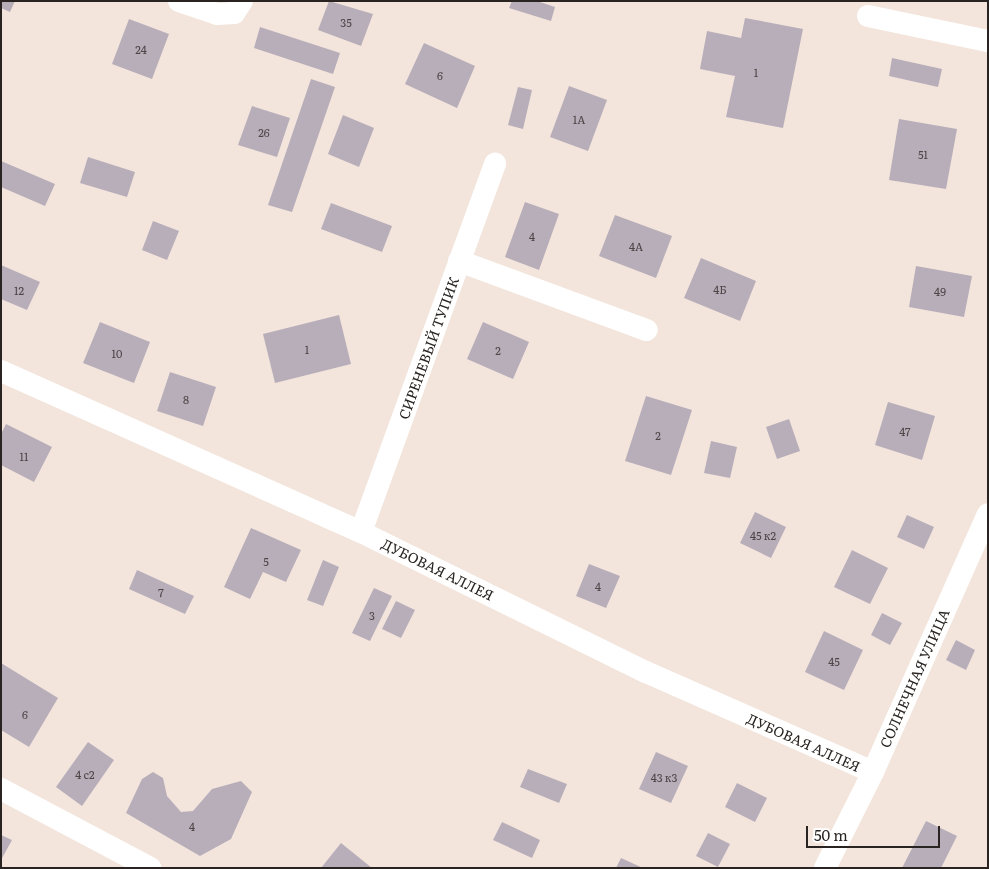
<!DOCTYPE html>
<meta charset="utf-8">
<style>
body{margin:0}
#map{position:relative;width:989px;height:869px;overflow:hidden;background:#f3e5dc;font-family:Literata,serif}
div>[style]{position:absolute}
.building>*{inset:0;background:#b8aeba}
.minor>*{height:22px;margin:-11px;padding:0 11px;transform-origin:11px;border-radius:11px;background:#fff}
span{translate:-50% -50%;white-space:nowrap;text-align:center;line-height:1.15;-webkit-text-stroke:5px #fff;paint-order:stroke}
.number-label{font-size:11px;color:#4d4647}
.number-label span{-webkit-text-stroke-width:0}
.street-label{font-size:14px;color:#292421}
.frame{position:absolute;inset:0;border:2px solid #292421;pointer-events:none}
.scale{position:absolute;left:806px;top:826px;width:134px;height:22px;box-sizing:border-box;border:2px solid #292421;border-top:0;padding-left:6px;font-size:15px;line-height:18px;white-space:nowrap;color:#292421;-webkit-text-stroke:4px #fff;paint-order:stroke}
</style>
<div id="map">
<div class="building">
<i style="clip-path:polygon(1px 1px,15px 1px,10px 12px,1px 8px)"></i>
<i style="clip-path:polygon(329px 1px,373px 14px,361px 46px,318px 30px)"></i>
<i style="clip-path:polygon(512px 1px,537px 1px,555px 7px,551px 21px,509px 8px)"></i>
<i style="clip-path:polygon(745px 18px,803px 29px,783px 128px,726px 117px,735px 76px,700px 69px,707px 31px,741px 38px)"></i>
<i style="clip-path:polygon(129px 19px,169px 34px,152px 79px,112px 64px)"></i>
<i style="clip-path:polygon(260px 27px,340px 53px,333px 74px,254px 48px)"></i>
<i style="clip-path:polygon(424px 43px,475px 66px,457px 108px,405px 84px)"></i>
<i style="clip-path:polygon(892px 58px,942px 69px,938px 87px,889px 76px)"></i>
<i style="clip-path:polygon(311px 79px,335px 87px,292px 212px,268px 205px)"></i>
<i style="clip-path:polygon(569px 86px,607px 100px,588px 151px,550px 137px)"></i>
<i style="clip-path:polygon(518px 87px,532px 90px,523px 129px,508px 125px)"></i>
<i style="clip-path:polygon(252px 106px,290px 118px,277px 157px,238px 145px)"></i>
<i style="clip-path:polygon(343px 115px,374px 128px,359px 167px,328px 154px)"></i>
<i style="clip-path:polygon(899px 119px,957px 129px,946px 189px,889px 180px)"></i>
<i style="clip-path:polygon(88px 157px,135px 172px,127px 197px,80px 183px)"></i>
<i style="clip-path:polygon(1px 161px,55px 184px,45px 206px,1px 187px)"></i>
<i style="clip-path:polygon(525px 202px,559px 214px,539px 270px,505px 257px)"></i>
<i style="clip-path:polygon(331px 203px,392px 226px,382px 252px,321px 229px)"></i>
<i style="clip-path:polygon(615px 215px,672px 236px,656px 278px,599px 256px)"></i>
<i style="clip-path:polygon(153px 221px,179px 231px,167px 260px,142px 250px)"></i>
<i style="clip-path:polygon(701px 258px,756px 281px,740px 321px,684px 298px)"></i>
<i style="clip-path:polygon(1px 265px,40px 282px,27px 310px,1px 299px)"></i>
<i style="clip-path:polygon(916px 266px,972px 276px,964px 317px,909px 307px)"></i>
<i style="clip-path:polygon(339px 315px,351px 364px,275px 383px,263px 334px)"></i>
<i style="clip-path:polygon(100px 322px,150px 342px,134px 383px,83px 363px)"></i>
<i style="clip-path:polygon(483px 322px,529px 342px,513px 379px,467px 359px)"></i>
<i style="clip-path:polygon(170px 372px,216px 387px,203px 426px,157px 411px)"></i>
<i style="clip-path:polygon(646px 396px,692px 410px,671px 475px,625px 461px)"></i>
<i style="clip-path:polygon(888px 402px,935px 416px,922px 460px,875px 445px)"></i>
<i style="clip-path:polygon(789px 419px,800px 451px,777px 459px,766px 427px)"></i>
<i style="clip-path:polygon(6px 424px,52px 447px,34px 482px,1px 465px,1px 434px)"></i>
<i style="clip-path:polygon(711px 441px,737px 447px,730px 478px,704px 473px)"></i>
<i style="clip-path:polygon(755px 512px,786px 527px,771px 558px,740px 543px)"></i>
<i style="clip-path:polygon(907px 515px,934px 527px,924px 549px,897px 537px)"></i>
<i style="clip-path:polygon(251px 528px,301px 550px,286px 582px,263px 572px,250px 599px,224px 587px)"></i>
<i style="clip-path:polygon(852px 550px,888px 568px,870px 604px,834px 587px)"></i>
<i style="clip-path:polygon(323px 560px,339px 567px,323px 606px,307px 600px)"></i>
<i style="clip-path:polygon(589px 564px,620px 576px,606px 608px,576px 596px)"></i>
<i style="clip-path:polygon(137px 570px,194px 596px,185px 614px,129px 589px)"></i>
<i style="clip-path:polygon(374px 588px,392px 596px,370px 641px,352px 633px)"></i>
<i style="clip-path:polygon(396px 601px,415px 610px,401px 638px,382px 629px)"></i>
<i style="clip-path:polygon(882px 613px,902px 623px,890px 645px,871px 635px)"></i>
<i style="clip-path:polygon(824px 631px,863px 650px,844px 690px,805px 672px)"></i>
<i style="clip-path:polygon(956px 640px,975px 650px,966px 670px,946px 660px)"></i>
<i style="clip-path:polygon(1px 663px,58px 698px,29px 747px,1px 730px)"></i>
<i style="clip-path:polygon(88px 742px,114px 760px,82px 806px,56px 787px)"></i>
<i style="clip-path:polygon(656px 752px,688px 766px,671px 803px,639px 789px)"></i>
<i style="clip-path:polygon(528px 769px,567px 784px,559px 803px,520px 787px)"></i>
<i style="clip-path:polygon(153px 772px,163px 778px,167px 796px,181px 812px,193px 811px,212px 789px,241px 781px,252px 792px,231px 839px,200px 856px,126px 813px,142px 779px)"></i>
<i style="clip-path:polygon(737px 783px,767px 798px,755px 822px,725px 807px)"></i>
<i style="clip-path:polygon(926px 821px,957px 836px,941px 868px,902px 868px)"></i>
<i style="clip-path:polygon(502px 822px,540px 840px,532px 858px,493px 840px)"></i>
<i style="clip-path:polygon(708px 833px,730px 844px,718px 867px,696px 856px)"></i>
<i style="clip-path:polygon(1px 835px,12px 840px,1px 860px)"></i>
<i style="clip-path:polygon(341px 843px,372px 868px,321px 868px)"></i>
<i style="clip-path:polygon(621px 858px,643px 868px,616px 868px)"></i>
</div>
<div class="minor">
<i style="left:179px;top:1px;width:40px;rotate:18.9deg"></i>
<i style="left:217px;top:14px;width:17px;rotate:-3deg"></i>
<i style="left:234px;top:13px;width:14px;rotate:-56deg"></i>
<i style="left:868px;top:16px;width:123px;rotate:11.8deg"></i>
<i style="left:459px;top:261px;width:200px;rotate:20.2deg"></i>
<i style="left:1px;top:371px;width:394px;rotate:24.1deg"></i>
<i style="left:361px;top:532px;width:318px;rotate:26.2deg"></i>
<i style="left:646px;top:672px;width:248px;rotate:23.8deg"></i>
<i style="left:361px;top:532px;width:392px;rotate:-70deg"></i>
<i style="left:1px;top:789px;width:169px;rotate:27.9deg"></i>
<i style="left:825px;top:868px;width:107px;rotate:-63.4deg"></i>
<i style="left:873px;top:772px;width:282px;rotate:-66deg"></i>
</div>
<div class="number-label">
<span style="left:346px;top:22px">35</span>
<span style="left:141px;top:49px">24</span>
<span style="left:756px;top:72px">1</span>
<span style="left:440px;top:75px">6</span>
<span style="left:579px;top:119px">1А</span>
<span style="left:264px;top:132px">26</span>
<span style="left:923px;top:154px">51</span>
<span style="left:532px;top:236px">4</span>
<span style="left:636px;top:246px">4А</span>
<span style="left:720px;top:289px">4Б</span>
<span style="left:19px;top:290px">12</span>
<span style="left:940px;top:291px">49</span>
<span style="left:307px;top:349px">1</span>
<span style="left:498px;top:350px">2</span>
<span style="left:117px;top:353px">10</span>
<span style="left:186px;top:399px">8</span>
<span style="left:905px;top:431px">47</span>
<span style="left:658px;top:435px">2</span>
<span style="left:24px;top:456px">11</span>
<span style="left:763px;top:535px">45 к2</span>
<span style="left:266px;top:561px">5</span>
<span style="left:598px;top:586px">4</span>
<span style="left:161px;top:592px">7</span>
<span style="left:372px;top:615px">3</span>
<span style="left:834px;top:661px">45</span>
<span style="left:25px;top:714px">6</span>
<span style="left:85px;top:774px">4 с2</span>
<span style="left:664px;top:777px">43 к3</span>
<span style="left:192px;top:826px">4</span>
</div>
<div class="street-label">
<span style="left:428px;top:348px;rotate:-70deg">СИРЕНЕВЫЙ ТУПИК</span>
<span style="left:438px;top:569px;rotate:26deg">ДУБОВАЯ АЛЛЕЯ</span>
<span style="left:914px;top:678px;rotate:-66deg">СОЛНЕЧНАЯ УЛИЦА</span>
<span style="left:804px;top:742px;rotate:24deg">ДУБОВАЯ АЛЛЕЯ</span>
</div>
<div class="frame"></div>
<div class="scale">50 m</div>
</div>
